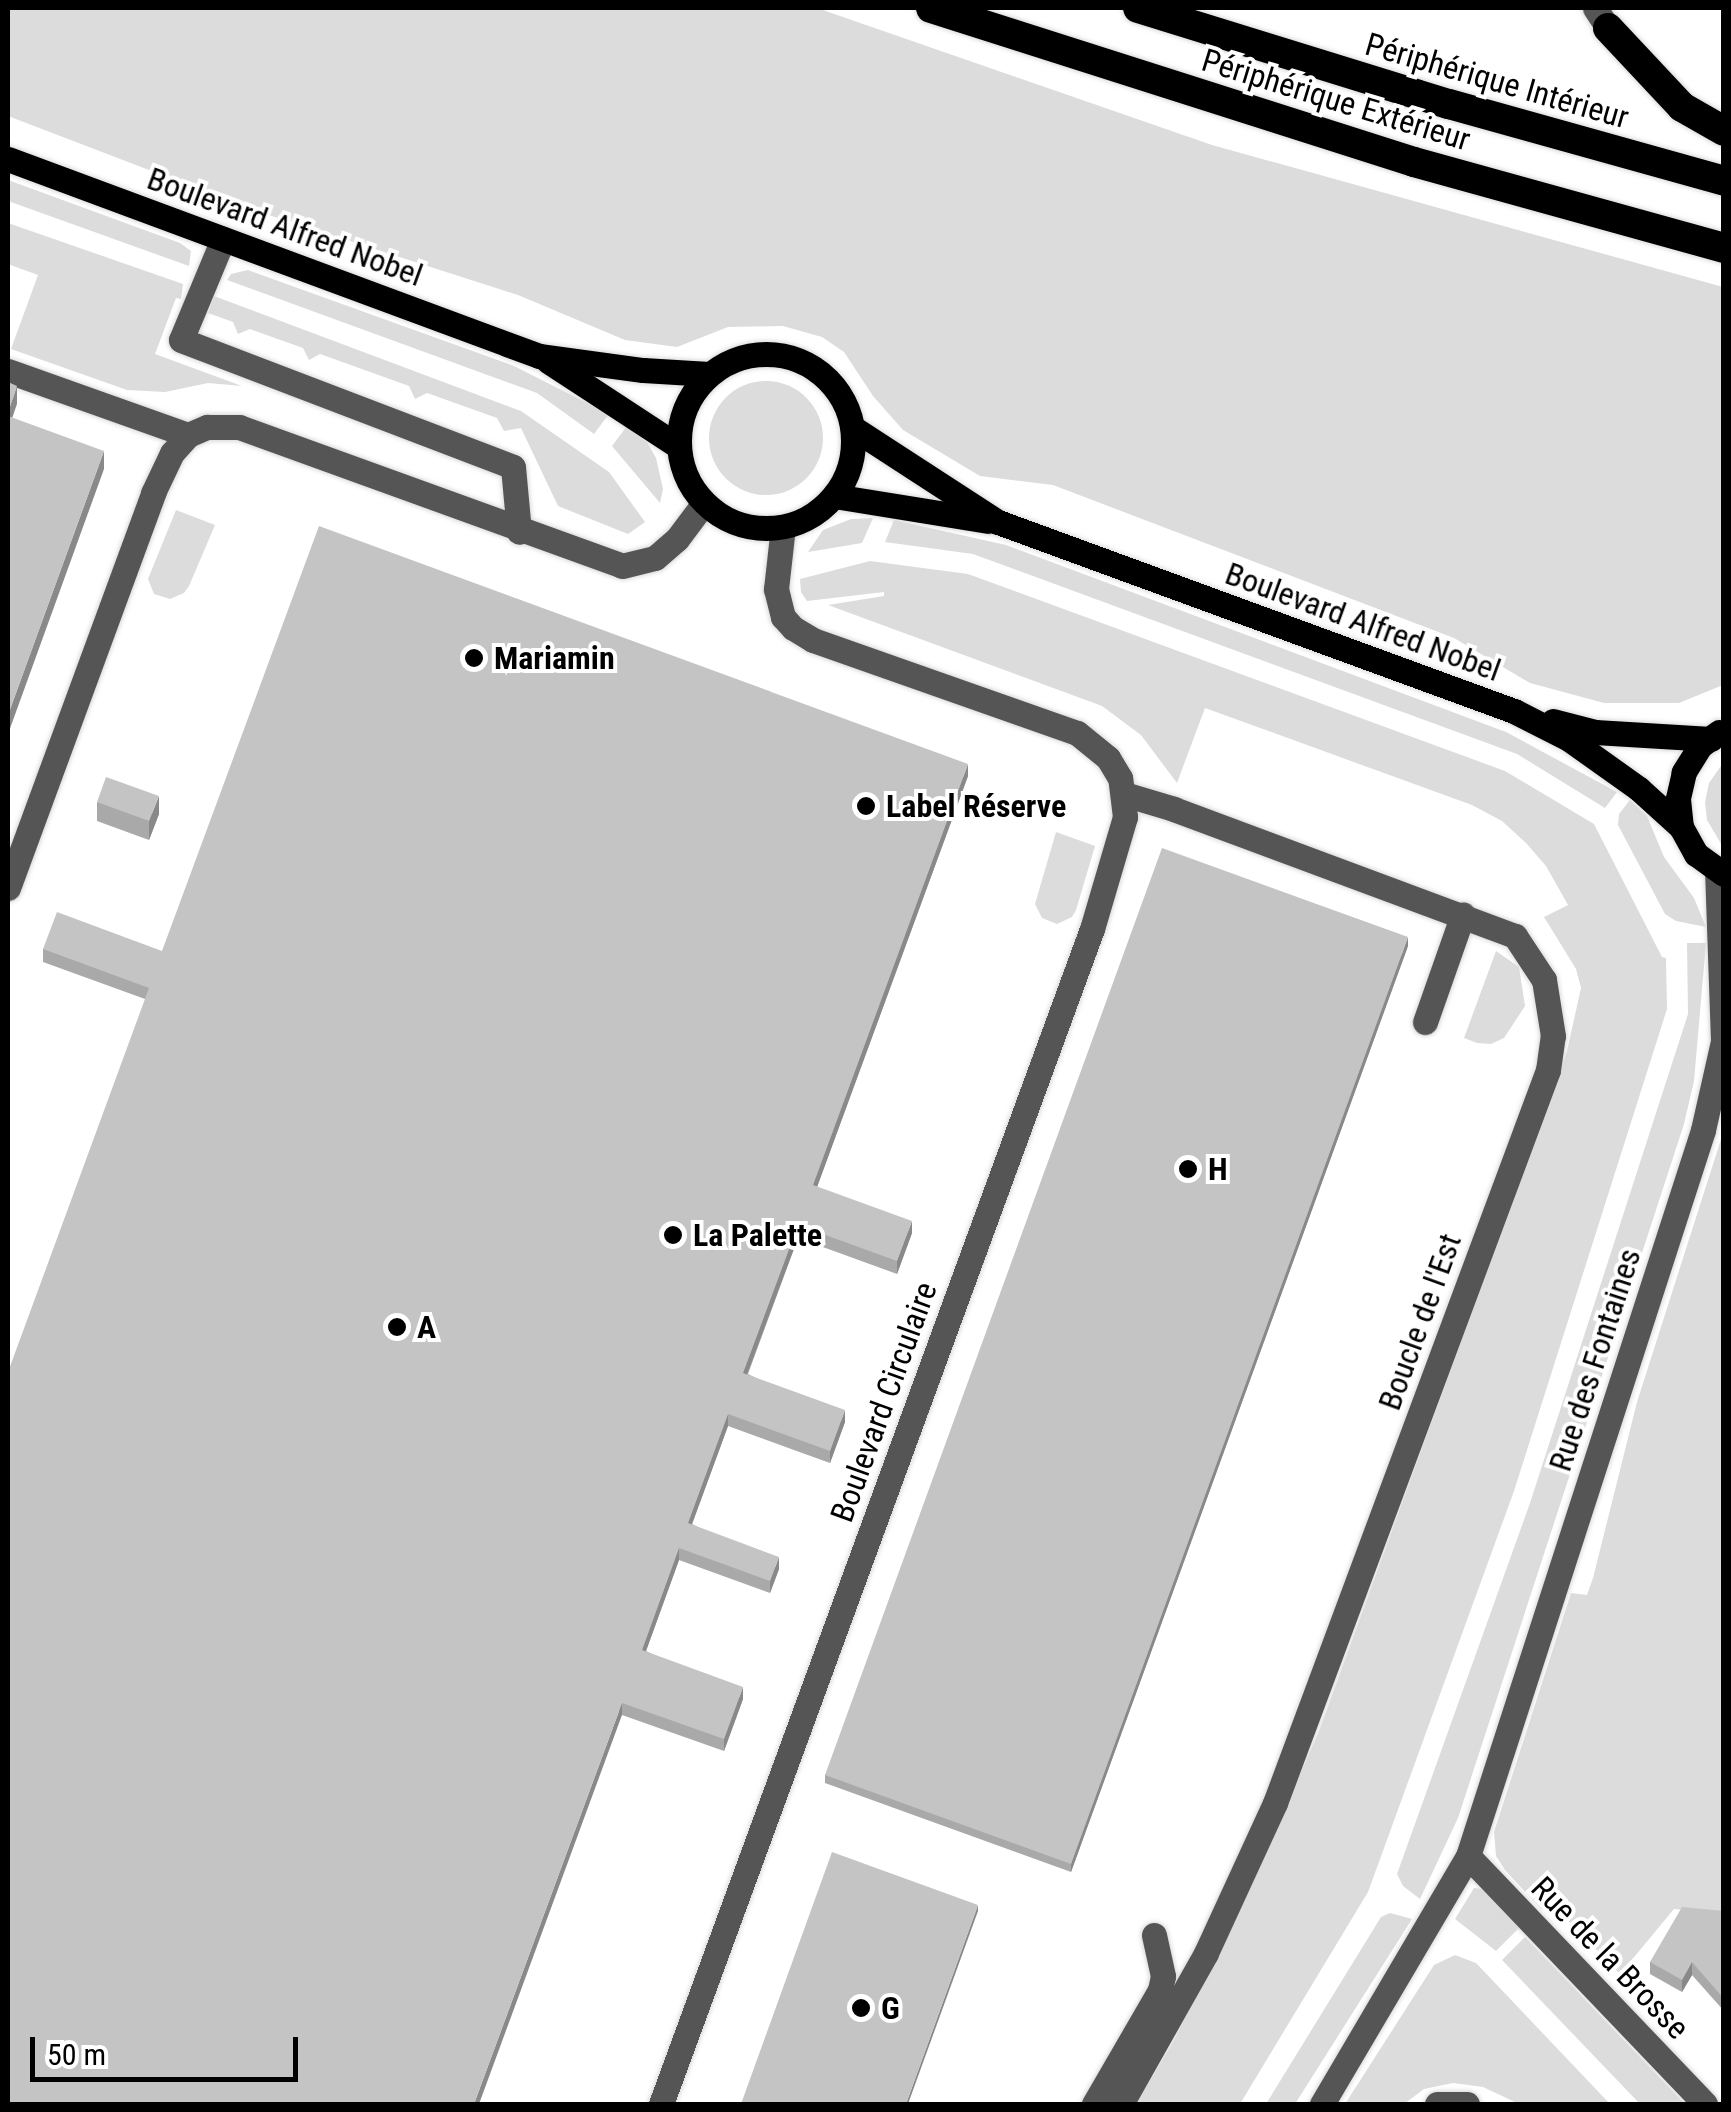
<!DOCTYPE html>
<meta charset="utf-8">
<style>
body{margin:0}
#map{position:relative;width:1731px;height:2112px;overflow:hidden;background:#fff;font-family:"Roboto Condensed",sans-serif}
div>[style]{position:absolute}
.green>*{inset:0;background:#dcdcdc}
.round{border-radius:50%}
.roads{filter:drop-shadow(0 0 2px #dbdbdb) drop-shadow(0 0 2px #dbdbdb)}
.minor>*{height:25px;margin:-12.5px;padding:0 12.5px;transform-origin:12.5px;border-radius:12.5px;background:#555}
.major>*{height:25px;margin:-12.5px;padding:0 12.5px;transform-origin:12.5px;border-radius:12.5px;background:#000}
.major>.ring{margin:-12.5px;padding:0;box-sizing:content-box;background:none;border:25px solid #000;border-radius:50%}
.highway>*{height:30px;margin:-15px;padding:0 15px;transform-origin:15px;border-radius:15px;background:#000}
.wall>*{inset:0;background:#a9a9a9}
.shaded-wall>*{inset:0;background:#898989}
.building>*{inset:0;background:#c4c4c4}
.dots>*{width:28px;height:28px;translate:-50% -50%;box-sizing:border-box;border:5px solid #fff;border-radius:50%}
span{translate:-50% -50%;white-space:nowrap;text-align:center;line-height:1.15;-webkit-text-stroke:8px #fff;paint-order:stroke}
.street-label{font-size:32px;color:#000}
.poi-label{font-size:32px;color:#000;font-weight:700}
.left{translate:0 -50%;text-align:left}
.frame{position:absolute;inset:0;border:10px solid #000;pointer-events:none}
.scale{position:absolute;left:30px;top:2037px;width:268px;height:45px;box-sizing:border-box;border:5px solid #000;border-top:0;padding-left:12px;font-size:30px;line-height:35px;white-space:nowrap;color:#000;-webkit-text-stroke:8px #fff;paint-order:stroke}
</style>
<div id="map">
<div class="green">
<i style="clip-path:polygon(8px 8px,817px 8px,1212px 145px,1723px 287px,1723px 685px,1679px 703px,1604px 703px,1530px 683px,1454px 638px,1053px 485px,980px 476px,903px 430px,873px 396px,844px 352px,822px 337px,783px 326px,728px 327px,677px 347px,625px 340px,518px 295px,256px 211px,8px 116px)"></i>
<i style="clip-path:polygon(8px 180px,180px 243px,191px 251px,189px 266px,8px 201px)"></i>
<i style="clip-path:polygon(8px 223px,183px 284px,181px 299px,176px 298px,155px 354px,242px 386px,208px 383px,165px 392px,127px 390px,11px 349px,38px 275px,8px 264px)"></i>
<i style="clip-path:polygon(248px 270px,514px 366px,609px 414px,594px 434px,537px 393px,227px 280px,231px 274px)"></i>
<i style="clip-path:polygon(214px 296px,521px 411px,609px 472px,645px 522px,628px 534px,558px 506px,521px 428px,504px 431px,497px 418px,427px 393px,415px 399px,409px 386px,320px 354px,309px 360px,303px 348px,250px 329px,238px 334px,233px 322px,208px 313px)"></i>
<i class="round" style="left:709px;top:381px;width:114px;height:114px"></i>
<i style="clip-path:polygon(627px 426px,647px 442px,656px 458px,663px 489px,660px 503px,612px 446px)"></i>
<i style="clip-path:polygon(176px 510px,215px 525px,189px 586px,184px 593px,170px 599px,154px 594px,148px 579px)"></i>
<i style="clip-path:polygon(873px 518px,862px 543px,808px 552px,823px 530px,851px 519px)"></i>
<i style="clip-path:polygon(894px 520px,1006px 545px,1506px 732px,1617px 792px,1605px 808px,1517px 754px,973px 554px,885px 542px)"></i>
<i style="clip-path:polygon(870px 561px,968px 574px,1505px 771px,1594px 824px,1662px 957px,1666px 958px,1667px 1009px,1514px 1491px,1368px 1892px,1240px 2104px,1136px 2104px,1172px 2044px,1251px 1887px,1319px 1731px,1567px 1051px,1581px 988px,1576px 969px,1544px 917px,1568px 905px,1546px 866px,1526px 843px,1502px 821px,1472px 805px,1205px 708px,1177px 783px,1141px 735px,1102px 706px,828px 605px,884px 596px,884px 592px,807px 601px,801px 592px,800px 579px)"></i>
<i style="clip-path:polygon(1723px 763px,1723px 847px,1707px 820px,1705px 802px,1709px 783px)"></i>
<i style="clip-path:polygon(1630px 800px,1647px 816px,1664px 857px,1694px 898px,1706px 927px,1676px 921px,1665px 914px,1618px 825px,1619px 814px)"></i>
<i style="clip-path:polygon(1056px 832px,1095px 846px,1076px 910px,1072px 917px,1057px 924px,1042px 918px,1035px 904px)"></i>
<i style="clip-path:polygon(1687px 943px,1706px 943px,1694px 1081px,1684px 1124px,1458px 1818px,1420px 1899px,1403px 1886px,1397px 1874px,1530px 1503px,1688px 1014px)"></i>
<i style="clip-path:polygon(1496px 951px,1519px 967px,1525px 1006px,1504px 1038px,1491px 1044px,1477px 1043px,1464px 1038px)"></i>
<i style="clip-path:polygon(1723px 1133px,1723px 1914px,1674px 1909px,1620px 1974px,1551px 1903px,1542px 1910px,1505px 1870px,1496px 1856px,1494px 1832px,1571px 1593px,1587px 1595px,1593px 1578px,1637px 1402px)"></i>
<i style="clip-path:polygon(1474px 1888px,1483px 1889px,1521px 1926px,1496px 1951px,1455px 1919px)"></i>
<i style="clip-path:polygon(1390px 1913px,1412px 1919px,1295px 2104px,1266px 2104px,1381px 1917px)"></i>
<i style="clip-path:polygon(1525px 1937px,1685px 2104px,1640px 2104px,1502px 1960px)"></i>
<i style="clip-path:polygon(1455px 1955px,1476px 1963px,1610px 2104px,1519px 2104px,1483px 2087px,1453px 2083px,1424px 2089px,1404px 2104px,1345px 2104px,1434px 1965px)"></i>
</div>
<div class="roads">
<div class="minor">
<i style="left:1595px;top:8px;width:24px;rotate:57deg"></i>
<i style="left:223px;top:239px;width:109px;rotate:112.6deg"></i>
<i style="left:181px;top:340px;width:355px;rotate:20.9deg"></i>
<i style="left:513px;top:467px;width:65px;rotate:84.7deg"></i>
<i style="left:8px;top:371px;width:191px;rotate:19.6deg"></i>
<i style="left:188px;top:435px;width:21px;rotate:-23deg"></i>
<i style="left:207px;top:427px;width:32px"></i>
<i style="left:239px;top:427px;width:407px;rotate:19.9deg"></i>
<i style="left:622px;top:566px;width:34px;rotate:-14deg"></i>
<i style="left:655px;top:558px;width:29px;rotate:-41deg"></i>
<i style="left:677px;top:539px;width:45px;rotate:-53.1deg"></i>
<i style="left:8px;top:888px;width:421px;rotate:-69.8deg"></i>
<i style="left:153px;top:493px;width:44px;rotate:-64.6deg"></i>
<i style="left:172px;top:453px;width:24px;rotate:-48deg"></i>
<i style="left:1425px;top:1022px;width:114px;rotate:-70.6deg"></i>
<i style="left:1468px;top:1856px;width:343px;rotate:46.3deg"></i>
<i style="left:661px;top:2104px;width:1252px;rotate:-69.86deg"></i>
<i style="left:1092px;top:929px;width:117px;rotate:-73.6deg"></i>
<i style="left:1125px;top:817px;width:39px;rotate:-97deg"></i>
<i style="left:1120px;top:778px;width:23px;rotate:-121deg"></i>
<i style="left:1108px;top:758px;width:40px;rotate:-141deg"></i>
<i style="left:1077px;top:733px;width:280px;rotate:-160.6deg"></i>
<i style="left:813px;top:640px;width:23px;rotate:-149deg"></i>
<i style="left:793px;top:628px;width:15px;rotate:-132deg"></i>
<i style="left:783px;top:617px;width:29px;rotate:-104deg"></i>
<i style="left:776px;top:589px;width:62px;rotate:-83.6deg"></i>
<i style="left:1094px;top:2104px;width:132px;rotate:-59.9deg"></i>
<i style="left:1160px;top:1990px;width:14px;rotate:-78deg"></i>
<i style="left:1163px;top:1976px;width:42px;rotate:-102.4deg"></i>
<i style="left:1121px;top:2104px;width:173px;rotate:-60.6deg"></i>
<i style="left:1206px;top:1953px;width:165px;rotate:-65.3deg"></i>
<i style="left:1275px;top:1803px;width:782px;rotate:-69.57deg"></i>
<i style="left:1548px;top:1070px;width:34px;rotate:-82deg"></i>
<i style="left:1553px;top:1036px;width:57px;rotate:-99.1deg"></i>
<i style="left:1544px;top:980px;width:53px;rotate:-123.4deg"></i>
<i style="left:1515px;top:936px;width:364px;rotate:-159.6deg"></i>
<i style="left:1174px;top:809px;width:52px;rotate:-163.3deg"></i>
<i style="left:1322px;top:2104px;width:288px;rotate:-59.5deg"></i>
<i style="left:1468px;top:1856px;width:763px;rotate:-72.06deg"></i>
<i style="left:1703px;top:1130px;width:91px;rotate:-77.3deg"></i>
<i style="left:1723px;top:1041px;width:168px;rotate:-92deg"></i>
<i style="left:1437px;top:2104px;width:30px"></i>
</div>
<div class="major">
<i style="left:8px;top:159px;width:566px;rotate:20.35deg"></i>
<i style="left:539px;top:356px;width:105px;rotate:7.7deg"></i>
<i style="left:643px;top:370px;width:66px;rotate:3.5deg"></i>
<i class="ring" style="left:679px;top:354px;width:149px;height:149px"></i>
<i style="left:548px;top:361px;width:155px;rotate:33.2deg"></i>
<i style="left:853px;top:428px;width:173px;rotate:33deg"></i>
<i style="left:998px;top:522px;width:550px;rotate:20.12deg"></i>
<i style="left:1514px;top:711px;width:62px;rotate:27deg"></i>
<i style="left:1569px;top:739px;width:86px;rotate:35.5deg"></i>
<i style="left:1639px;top:789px;width:57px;rotate:42.1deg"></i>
<i style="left:834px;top:496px;width:156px;rotate:9.2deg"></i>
<i style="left:1553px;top:721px;width:43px;rotate:14.7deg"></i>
<i style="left:1595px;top:732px;width:116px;rotate:3.5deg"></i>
<i style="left:1719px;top:732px;width:24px;rotate:144deg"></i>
<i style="left:1700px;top:746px;width:31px;rotate:122deg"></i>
<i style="left:1684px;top:772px;width:28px;rotate:103deg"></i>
<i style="left:1678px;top:799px;width:28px;rotate:84deg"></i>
<i style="left:1681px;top:827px;width:31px;rotate:61deg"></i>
<i style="left:1696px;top:854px;width:34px;rotate:36deg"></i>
</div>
<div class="highway">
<i style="left:931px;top:8px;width:507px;rotate:17.68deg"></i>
<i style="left:1414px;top:162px;width:322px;rotate:15.5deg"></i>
<i style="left:1138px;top:8px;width:325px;rotate:17.2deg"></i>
<i style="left:1449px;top:104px;width:286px;rotate:15.6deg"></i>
<i style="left:1608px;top:28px;width:108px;rotate:46.9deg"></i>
<i style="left:1682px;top:107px;width:48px;rotate:29.7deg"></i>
</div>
</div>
<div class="wall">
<i style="clip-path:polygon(968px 776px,817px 1187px,912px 1233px,897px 1274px,798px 1238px,748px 1374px,845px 1422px,830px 1463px,728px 1426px,692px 1524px,779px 1569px,770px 1593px,679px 1560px,646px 1651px,743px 1699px,724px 1751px,622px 1715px,145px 999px,43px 962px,43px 949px,162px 951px)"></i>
<i style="clip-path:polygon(97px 802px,159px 814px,149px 840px,97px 821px)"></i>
<i style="clip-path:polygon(1408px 946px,1071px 1872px,825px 1783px,825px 1775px)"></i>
<i style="clip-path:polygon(1724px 1911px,1724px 2011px,1692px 1975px,1682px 1992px,1650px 1974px,1650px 1962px)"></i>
</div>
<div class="shaded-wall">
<i style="clip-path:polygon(17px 386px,17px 404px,8px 430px,8px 412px)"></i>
<i style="clip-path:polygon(104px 451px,104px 469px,8px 734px,8px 715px)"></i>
<i style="clip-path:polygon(968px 764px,968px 776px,813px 1198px,813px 1185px)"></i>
<i style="clip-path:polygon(159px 796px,159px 814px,149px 840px,149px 821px)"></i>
<i style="clip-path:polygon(1408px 937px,1408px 946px,1071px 1872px,1071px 1864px)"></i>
<i style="clip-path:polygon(912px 1221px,912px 1233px,897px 1274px,897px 1261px)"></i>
<i style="clip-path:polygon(798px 1225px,798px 1238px,743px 1385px,743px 1373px)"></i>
<i style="clip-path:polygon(845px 1410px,845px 1422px,830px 1463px,830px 1451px)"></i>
<i style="clip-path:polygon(728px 1414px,728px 1426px,688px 1535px,688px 1523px)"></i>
<i style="clip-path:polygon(679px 1548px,679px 1560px,642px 1662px,642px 1650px)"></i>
<i style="clip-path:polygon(779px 1557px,779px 1569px,770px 1593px,770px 1581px)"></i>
<i style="clip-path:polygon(743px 1687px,743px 1699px,724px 1751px,724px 1739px)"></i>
<i style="clip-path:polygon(622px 1703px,622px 1715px,479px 2104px,474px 2104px)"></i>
<i style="clip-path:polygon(978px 1905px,978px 1911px,908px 2104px,906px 2104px)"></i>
<i style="clip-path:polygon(1692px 1962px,1692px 1975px,1682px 1992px,1682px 1980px)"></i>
</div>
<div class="building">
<i style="clip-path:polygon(8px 382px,17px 386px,8px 412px)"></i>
<i style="clip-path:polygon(8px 416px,104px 451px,8px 715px)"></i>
<i style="clip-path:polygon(319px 526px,968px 764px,813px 1185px,912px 1221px,897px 1261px,798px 1225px,743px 1373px,845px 1410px,830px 1451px,728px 1414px,688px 1523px,779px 1557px,770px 1581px,679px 1548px,642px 1650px,743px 1687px,724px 1739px,622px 1703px,474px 2104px,8px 2104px,8px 1372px,149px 988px,43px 949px,57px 912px,162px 951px)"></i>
<i style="clip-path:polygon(106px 777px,159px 796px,149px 821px,97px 802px)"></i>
<i style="clip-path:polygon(1162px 848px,1408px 937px,1071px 1864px,825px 1775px)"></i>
<i style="clip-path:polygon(832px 1852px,978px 1905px,906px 2104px,741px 2104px)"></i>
<i style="clip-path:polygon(1682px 1907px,1724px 1911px,1724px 1999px,1692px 1962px,1682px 1980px,1650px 1962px)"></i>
</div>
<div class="dots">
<i style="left:474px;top:658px;background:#000"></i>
<i style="left:866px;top:806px;background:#000"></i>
<i style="left:1188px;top:1169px;background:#000"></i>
<i style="left:673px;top:1235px;background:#000"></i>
<i style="left:397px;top:1327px;background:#000"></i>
<i style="left:861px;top:2008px;background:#000"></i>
</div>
<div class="street-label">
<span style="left:1497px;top:81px;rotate:16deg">Périphérique Intérieur</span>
<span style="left:1336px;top:100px;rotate:17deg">Périphérique Extérieur</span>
<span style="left:285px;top:227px;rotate:20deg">Boulevard Alfred Nobel</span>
<span style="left:1363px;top:622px;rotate:20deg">Boulevard Alfred Nobel</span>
<span style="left:1420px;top:1322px;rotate:-70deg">Boucle de l'Est</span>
<span style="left:1595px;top:1360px;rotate:-72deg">Rue des Fontaines</span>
<span style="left:884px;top:1402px;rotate:-70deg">Boulevard Circulaire</span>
<span style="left:1610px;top:1958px;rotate:46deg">Rue de la Brosse</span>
</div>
<div class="poi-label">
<span class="left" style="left:494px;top:658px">Mariamin</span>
<span class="left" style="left:886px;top:806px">Label Réserve</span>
<span class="left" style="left:1208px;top:1169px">H</span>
<span class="left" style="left:693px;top:1235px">La Palette</span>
<span class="left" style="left:417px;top:1327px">A</span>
<span class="left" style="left:881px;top:2008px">G</span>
</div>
<div class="frame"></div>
<div class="scale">50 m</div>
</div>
